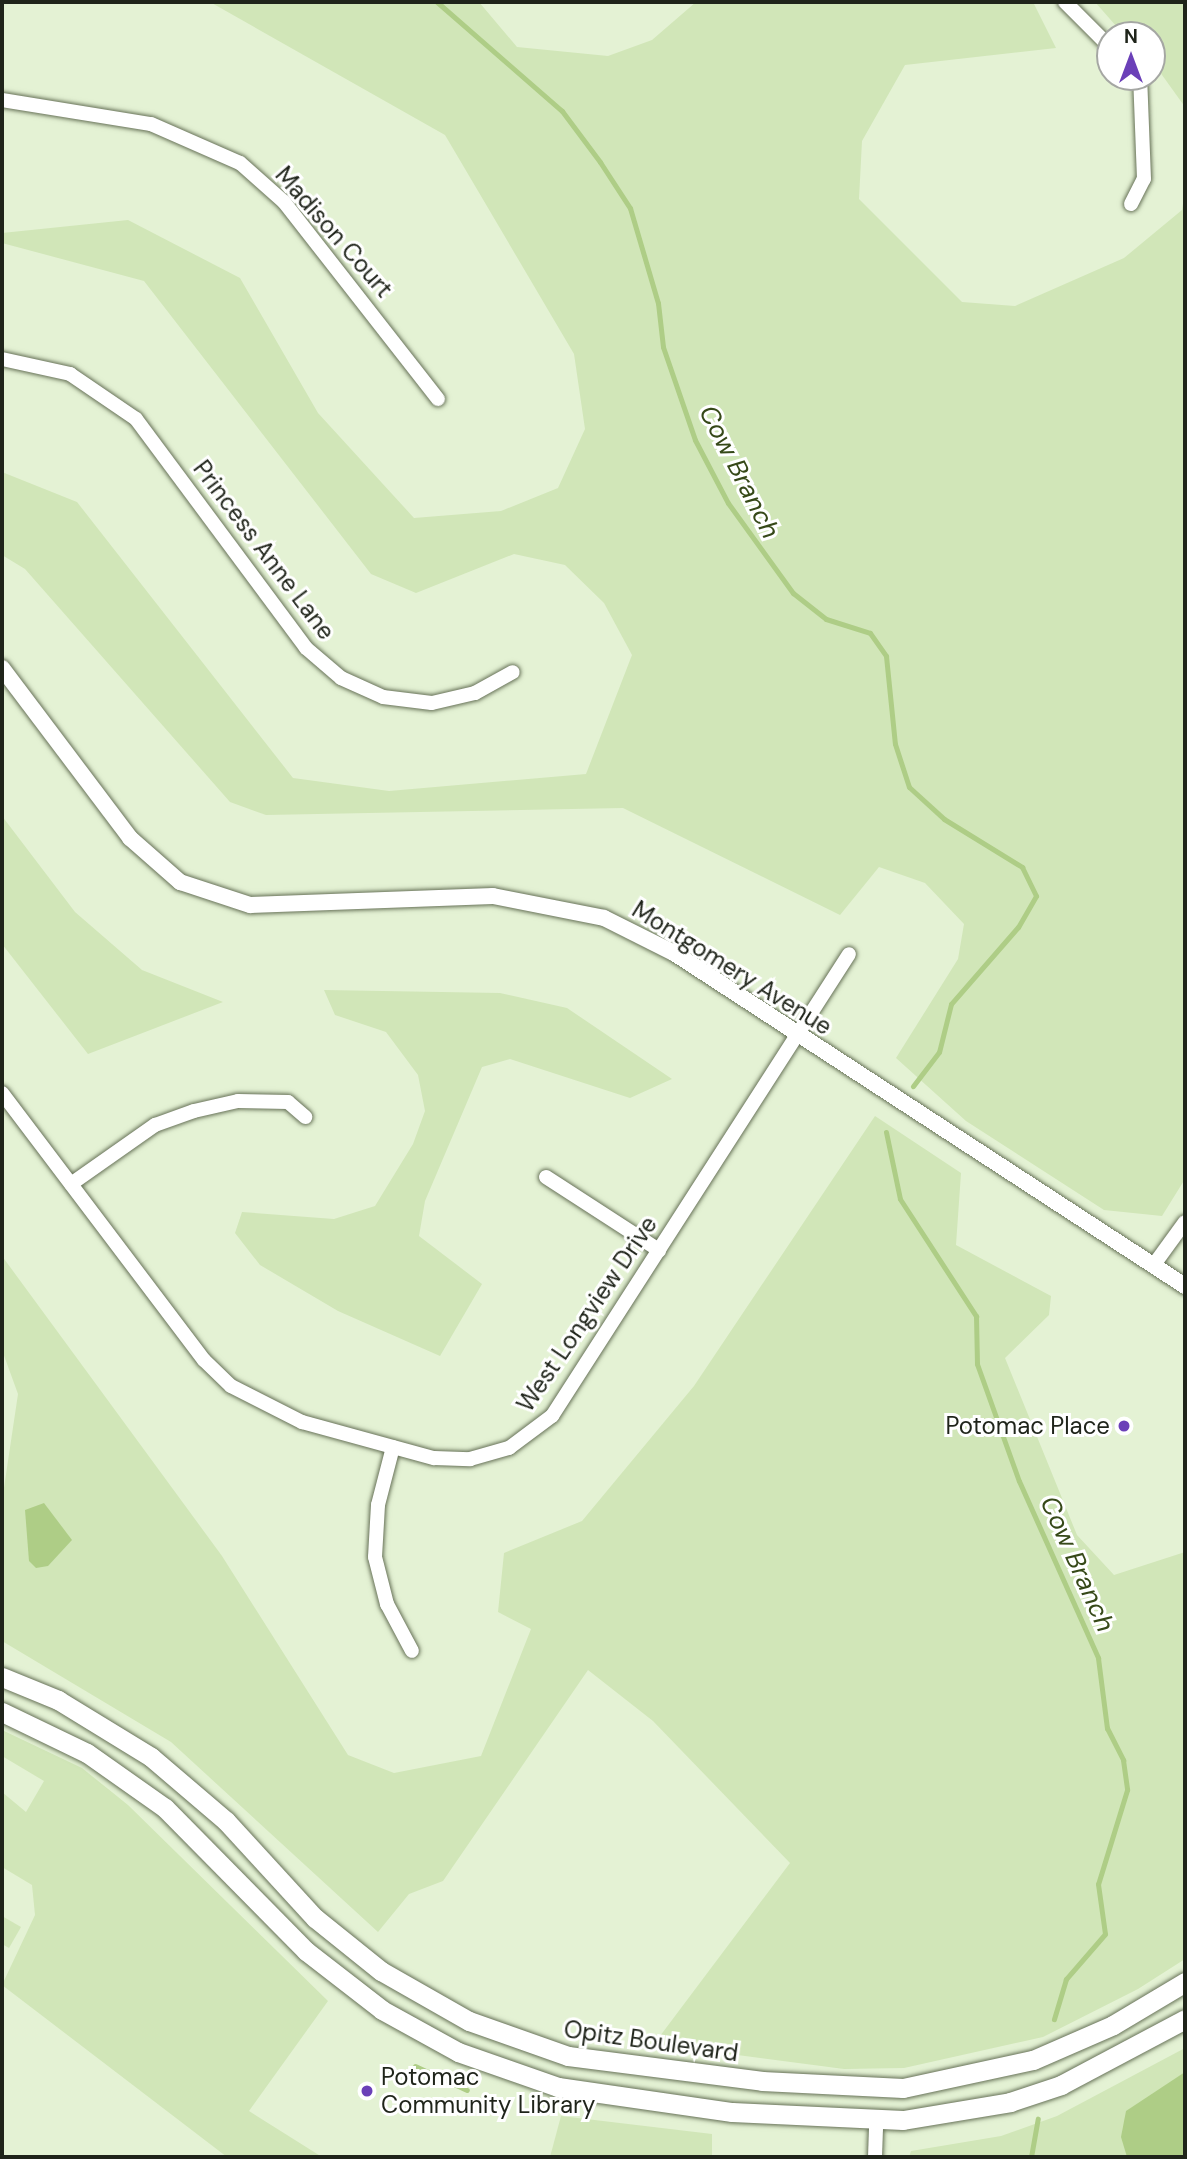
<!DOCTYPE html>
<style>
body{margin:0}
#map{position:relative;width:1187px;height:2159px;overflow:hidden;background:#e4f2d4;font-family:"DM Sans",sans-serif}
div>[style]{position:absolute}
.green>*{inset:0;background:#d1e6b8}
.water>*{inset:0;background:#aecd86}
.stream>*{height:5px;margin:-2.5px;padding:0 2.5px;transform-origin:2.5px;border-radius:2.5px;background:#aecd86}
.roads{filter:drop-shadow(0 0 2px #677258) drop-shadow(0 0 2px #677258)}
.minor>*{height:14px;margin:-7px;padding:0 7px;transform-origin:7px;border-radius:7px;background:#fff}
.tertiary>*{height:16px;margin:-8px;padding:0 8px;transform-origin:8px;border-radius:8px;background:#fff}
.secondary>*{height:19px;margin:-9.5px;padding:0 9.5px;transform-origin:9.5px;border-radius:9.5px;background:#fff}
.dots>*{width:19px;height:19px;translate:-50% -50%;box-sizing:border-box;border:4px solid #fff;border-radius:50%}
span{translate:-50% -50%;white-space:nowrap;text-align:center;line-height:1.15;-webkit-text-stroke:6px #fff;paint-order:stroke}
.street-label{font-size:24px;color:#1f241a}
.poi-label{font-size:24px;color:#1f241a}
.right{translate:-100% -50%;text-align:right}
.left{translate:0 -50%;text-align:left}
.water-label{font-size:26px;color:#364918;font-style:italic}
.frame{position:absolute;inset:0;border:4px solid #1f241a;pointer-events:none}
.north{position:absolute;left:1096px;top:21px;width:70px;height:70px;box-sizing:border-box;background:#fff;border:2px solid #a5a7a3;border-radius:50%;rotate:0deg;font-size:19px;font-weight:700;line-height:28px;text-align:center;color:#1f241a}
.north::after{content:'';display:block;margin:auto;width:24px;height:32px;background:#6b40b8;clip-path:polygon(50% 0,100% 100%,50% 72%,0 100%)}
</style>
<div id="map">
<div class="green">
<i style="clip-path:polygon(210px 2px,479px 2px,517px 47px,608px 56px,652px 40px,696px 2px,1033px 2px,1056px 48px,905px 65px,862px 141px,859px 199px,962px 302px,1015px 306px,1124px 258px,1182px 210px,1185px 191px,1185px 1179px,1162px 1216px,1104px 1210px,966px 1121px,896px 1058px,958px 959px,964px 924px,925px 883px,879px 867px,840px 915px,623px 808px,266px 815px,230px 802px,25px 569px,2px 555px,2px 472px,77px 502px,293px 778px,389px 791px,586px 774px,632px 655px,604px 603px,565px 565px,514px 554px,416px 593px,371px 574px,144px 281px,2px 243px,2px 233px,128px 220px,240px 278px,318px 413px,414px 518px,501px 511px,558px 488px,585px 429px,574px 354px,445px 135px)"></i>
<i style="clip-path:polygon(1095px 2px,1185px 2px,1185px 107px,1152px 61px,1152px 35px,1124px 35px)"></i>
<i style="clip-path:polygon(2px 816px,75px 912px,142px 970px,223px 1002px,88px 1054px,2px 944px)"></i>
<i style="clip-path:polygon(324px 990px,500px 993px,567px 1008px,672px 1079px,630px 1098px,510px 1059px,482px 1067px,425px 1201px,419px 1236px,482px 1284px,440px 1356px,338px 1311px,260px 1265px,235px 1233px,242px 1212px,334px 1219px,375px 1206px,413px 1144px,425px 1111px,418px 1075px,386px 1032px,335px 1015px)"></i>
<i style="clip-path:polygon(875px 1116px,961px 1173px,956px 1245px,1051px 1296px,1049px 1315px,1005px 1358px,1077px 1535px,1114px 1575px,1185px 1552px,1185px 1959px,1138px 1989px,1043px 2037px,904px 2068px,844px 2069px,654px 2044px,790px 1863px,653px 1721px,588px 1670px,443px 1881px,409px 1894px,378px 1932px,171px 1742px,2px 1641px,2px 1501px,18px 1394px,2px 1350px,2px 1256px,222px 1556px,348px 1755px,394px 1773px,481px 1756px,531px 1629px,498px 1612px,504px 1553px,582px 1521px,694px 1386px)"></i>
<i style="clip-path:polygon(2px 1730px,82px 1768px,128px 1805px,328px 2001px,249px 2111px,322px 2157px,227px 2157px,2px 1985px,35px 1915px,32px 1885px,2px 1867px,2px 1792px,26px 1812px,44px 1781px,2px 1756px)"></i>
<i style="clip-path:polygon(2px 1916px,21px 1927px,9px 1948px,2px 1944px)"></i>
<i style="clip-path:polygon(1185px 2048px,1185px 2157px,909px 2157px,911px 2151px,1001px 2136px,1057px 2116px)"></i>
<i style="clip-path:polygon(561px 2116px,712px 2134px,712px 2157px,550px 2157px)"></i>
</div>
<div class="water">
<i style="clip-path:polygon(44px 1503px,72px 1540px,48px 1566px,36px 1568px,29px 1561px,25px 1510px)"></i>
<i style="clip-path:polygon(1185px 2072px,1185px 2157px,1127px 2157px,1121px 2137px,1126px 2111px)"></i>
</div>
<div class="stream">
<i style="left:437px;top:2px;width:166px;rotate:41.1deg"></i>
<i style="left:562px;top:111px;width:64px;rotate:53.3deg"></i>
<i style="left:600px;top:162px;width:55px;rotate:56.9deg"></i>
<i style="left:630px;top:208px;width:99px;rotate:73.6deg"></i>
<i style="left:658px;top:303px;width:44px;rotate:83.5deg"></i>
<i style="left:663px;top:347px;width:98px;rotate:71deg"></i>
<i style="left:695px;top:440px;width:71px;rotate:62.4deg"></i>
<i style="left:728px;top:503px;width:111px;rotate:54.2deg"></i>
<i style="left:793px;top:593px;width:42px;rotate:38.2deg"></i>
<i style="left:826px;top:619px;width:46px;rotate:17.7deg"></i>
<i style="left:870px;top:633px;width:28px;rotate:55deg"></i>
<i style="left:886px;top:656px;width:88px;rotate:84.2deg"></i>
<i style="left:895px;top:744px;width:45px;rotate:72deg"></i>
<i style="left:909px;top:787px;width:47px;rotate:42.4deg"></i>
<i style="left:944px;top:819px;width:92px;rotate:31.6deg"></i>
<i style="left:1022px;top:867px;width:32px;rotate:64deg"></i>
<i style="left:1036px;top:896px;width:36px;rotate:120deg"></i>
<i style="left:1018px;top:927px;width:102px;rotate:131deg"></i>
<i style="left:951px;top:1004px;width:49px;rotate:104deg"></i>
<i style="left:939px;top:1052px;width:43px;rotate:127.4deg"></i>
<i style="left:886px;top:1132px;width:68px;rotate:78.2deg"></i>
<i style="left:900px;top:1199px;width:140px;rotate:57deg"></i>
<i style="left:976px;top:1316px;width:48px;rotate:88.8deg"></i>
<i style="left:977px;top:1364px;width:124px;rotate:70.3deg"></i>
<i style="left:1019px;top:1481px;width:194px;rotate:65.9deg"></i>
<i style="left:1098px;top:1658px;width:71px;rotate:82.7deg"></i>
<i style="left:1107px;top:1728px;width:36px;rotate:63deg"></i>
<i style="left:1123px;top:1760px;width:30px;rotate:82deg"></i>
<i style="left:1127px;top:1790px;width:98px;rotate:107.1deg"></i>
<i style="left:1098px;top:1884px;width:50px;rotate:82deg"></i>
<i style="left:1105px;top:1934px;width:60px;rotate:130.9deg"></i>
<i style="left:1066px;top:1979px;width:42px;rotate:106.7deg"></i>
<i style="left:415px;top:2066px;width:57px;rotate:24.8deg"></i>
<i style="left:1031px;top:2157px;width:39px;rotate:-80deg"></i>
</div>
<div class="roads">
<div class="minor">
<i style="left:1065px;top:2px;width:64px;rotate:45deg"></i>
<i style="left:2px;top:100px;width:151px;rotate:9.2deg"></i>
<i style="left:151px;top:124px;width:97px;rotate:23.7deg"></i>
<i style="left:240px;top:163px;width:59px;rotate:41.6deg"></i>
<i style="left:284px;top:202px;width:250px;rotate:52deg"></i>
<i style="left:1131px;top:204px;width:28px;rotate:-63deg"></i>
<i style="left:1144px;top:179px;width:102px;rotate:-92.2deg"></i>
<i style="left:2px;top:359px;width:70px;rotate:12.4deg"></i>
<i style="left:70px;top:374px;width:80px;rotate:34.3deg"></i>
<i style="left:136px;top:419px;width:285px;rotate:53.4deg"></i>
<i style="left:306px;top:648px;width:46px;rotate:40.6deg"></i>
<i style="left:341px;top:678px;width:46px;rotate:24.3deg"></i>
<i style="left:383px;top:697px;width:49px;rotate:7deg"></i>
<i style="left:432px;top:703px;width:44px;rotate:-13.1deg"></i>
<i style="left:475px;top:693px;width:43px;rotate:-28.9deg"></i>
<i style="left:2px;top:1093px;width:335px;rotate:52.9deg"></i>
<i style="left:204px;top:1360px;width:37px;rotate:44deg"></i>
<i style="left:231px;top:1386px;width:80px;rotate:26.9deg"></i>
<i style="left:302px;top:1422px;width:137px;rotate:15.3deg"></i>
<i style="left:434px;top:1458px;width:36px;rotate:2deg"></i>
<i style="left:470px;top:1459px;width:41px;rotate:-15.8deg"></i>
<i style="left:509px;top:1448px;width:54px;rotate:-36.7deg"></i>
<i style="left:552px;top:1416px;width:549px;rotate:-57.26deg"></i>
<i style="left:546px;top:1177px;width:135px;rotate:32.9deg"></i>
<i style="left:71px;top:1184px;width:103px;rotate:-35.1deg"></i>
<i style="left:155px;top:1125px;width:41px;rotate:-19.7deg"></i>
<i style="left:194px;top:1111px;width:45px;rotate:-12.8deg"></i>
<i style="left:238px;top:1101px;width:50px;rotate:1.1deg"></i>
<i style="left:288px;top:1102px;width:23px;rotate:41deg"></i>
<i style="left:1153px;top:1266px;width:54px;rotate:-54deg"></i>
<i style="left:393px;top:1447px;width:60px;rotate:104.5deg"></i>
<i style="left:378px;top:1505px;width:52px;rotate:93.3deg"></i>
<i style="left:375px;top:1557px;width:49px;rotate:75.7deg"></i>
<i style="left:387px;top:1604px;width:53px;rotate:62deg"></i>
<i style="left:875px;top:2157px;width:36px;rotate:-88deg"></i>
</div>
<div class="tertiary">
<i style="left:2px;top:668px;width:213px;rotate:53deg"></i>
<i style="left:130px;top:838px;width:67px;rotate:41.3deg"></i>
<i style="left:180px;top:882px;width:74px;rotate:18.2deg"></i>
<i style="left:250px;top:905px;width:243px;rotate:-2.1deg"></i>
<i style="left:493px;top:896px;width:113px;rotate:11.2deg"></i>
<i style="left:604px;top:918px;width:78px;rotate:26.6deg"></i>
<i style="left:674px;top:953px;width:610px;rotate:33.09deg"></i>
</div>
<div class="secondary">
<i style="left:2px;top:1677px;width:61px;rotate:22.3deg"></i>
<i style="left:58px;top:1700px;width:109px;rotate:31.5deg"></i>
<i style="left:151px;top:1757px;width:99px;rotate:40.5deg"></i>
<i style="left:226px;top:1821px;width:132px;rotate:47.5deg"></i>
<i style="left:315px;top:1918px;width:85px;rotate:38.8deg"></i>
<i style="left:381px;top:1971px;width:101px;rotate:29.6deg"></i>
<i style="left:469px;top:2021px;width:105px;rotate:19.5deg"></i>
<i style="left:568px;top:2056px;width:196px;rotate:7.3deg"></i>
<i style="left:762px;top:2081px;width:141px;rotate:2.8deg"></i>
<i style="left:903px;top:2088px;width:133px;rotate:-12.2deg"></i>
<i style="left:1033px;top:2060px;width:87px;rotate:-23.6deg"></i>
<i style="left:1113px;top:2025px;width:84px;rotate:-30.8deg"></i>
<i style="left:2px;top:1712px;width:94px;rotate:25.8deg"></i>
<i style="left:87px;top:1753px;width:95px;rotate:35.2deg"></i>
<i style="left:165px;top:1808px;width:201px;rotate:45.4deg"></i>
<i style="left:306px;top:1951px;width:96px;rotate:37.8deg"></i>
<i style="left:382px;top:2010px;width:87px;rotate:28.9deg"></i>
<i style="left:458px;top:2052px;width:106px;rotate:19.3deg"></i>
<i style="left:558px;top:2087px;width:176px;rotate:8.2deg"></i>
<i style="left:732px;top:2112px;width:171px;rotate:2.7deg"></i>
<i style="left:903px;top:2120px;width:109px;rotate:-9.5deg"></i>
<i style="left:1010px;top:2102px;width:54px;rotate:-18.4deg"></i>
<i style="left:1061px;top:2085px;width:140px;rotate:-28deg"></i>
</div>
</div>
<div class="dots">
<i style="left:1124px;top:1426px;background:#6b40b8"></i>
<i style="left:367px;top:2091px;background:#6b40b8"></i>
</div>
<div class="street-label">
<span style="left:334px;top:232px;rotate:49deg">Madison Court</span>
<span style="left:264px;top:550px;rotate:53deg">Princess Anne Lane</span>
<span style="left:732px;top:968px;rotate:32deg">Montgomery Avenue</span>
<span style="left:587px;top:1314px;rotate:-56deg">West Longview Drive</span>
<span style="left:651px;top:2041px;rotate:8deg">Opitz Boulevard</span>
</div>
<div class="poi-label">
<span class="right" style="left:1110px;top:1426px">Potomac Place</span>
<span class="left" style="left:381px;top:2091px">Potomac<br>Community Library</span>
</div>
<div class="water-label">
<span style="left:739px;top:472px;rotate:63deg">Cow Branch</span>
<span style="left:1077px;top:1564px;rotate:66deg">Cow Branch</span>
</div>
<div class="frame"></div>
<div class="north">N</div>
</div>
